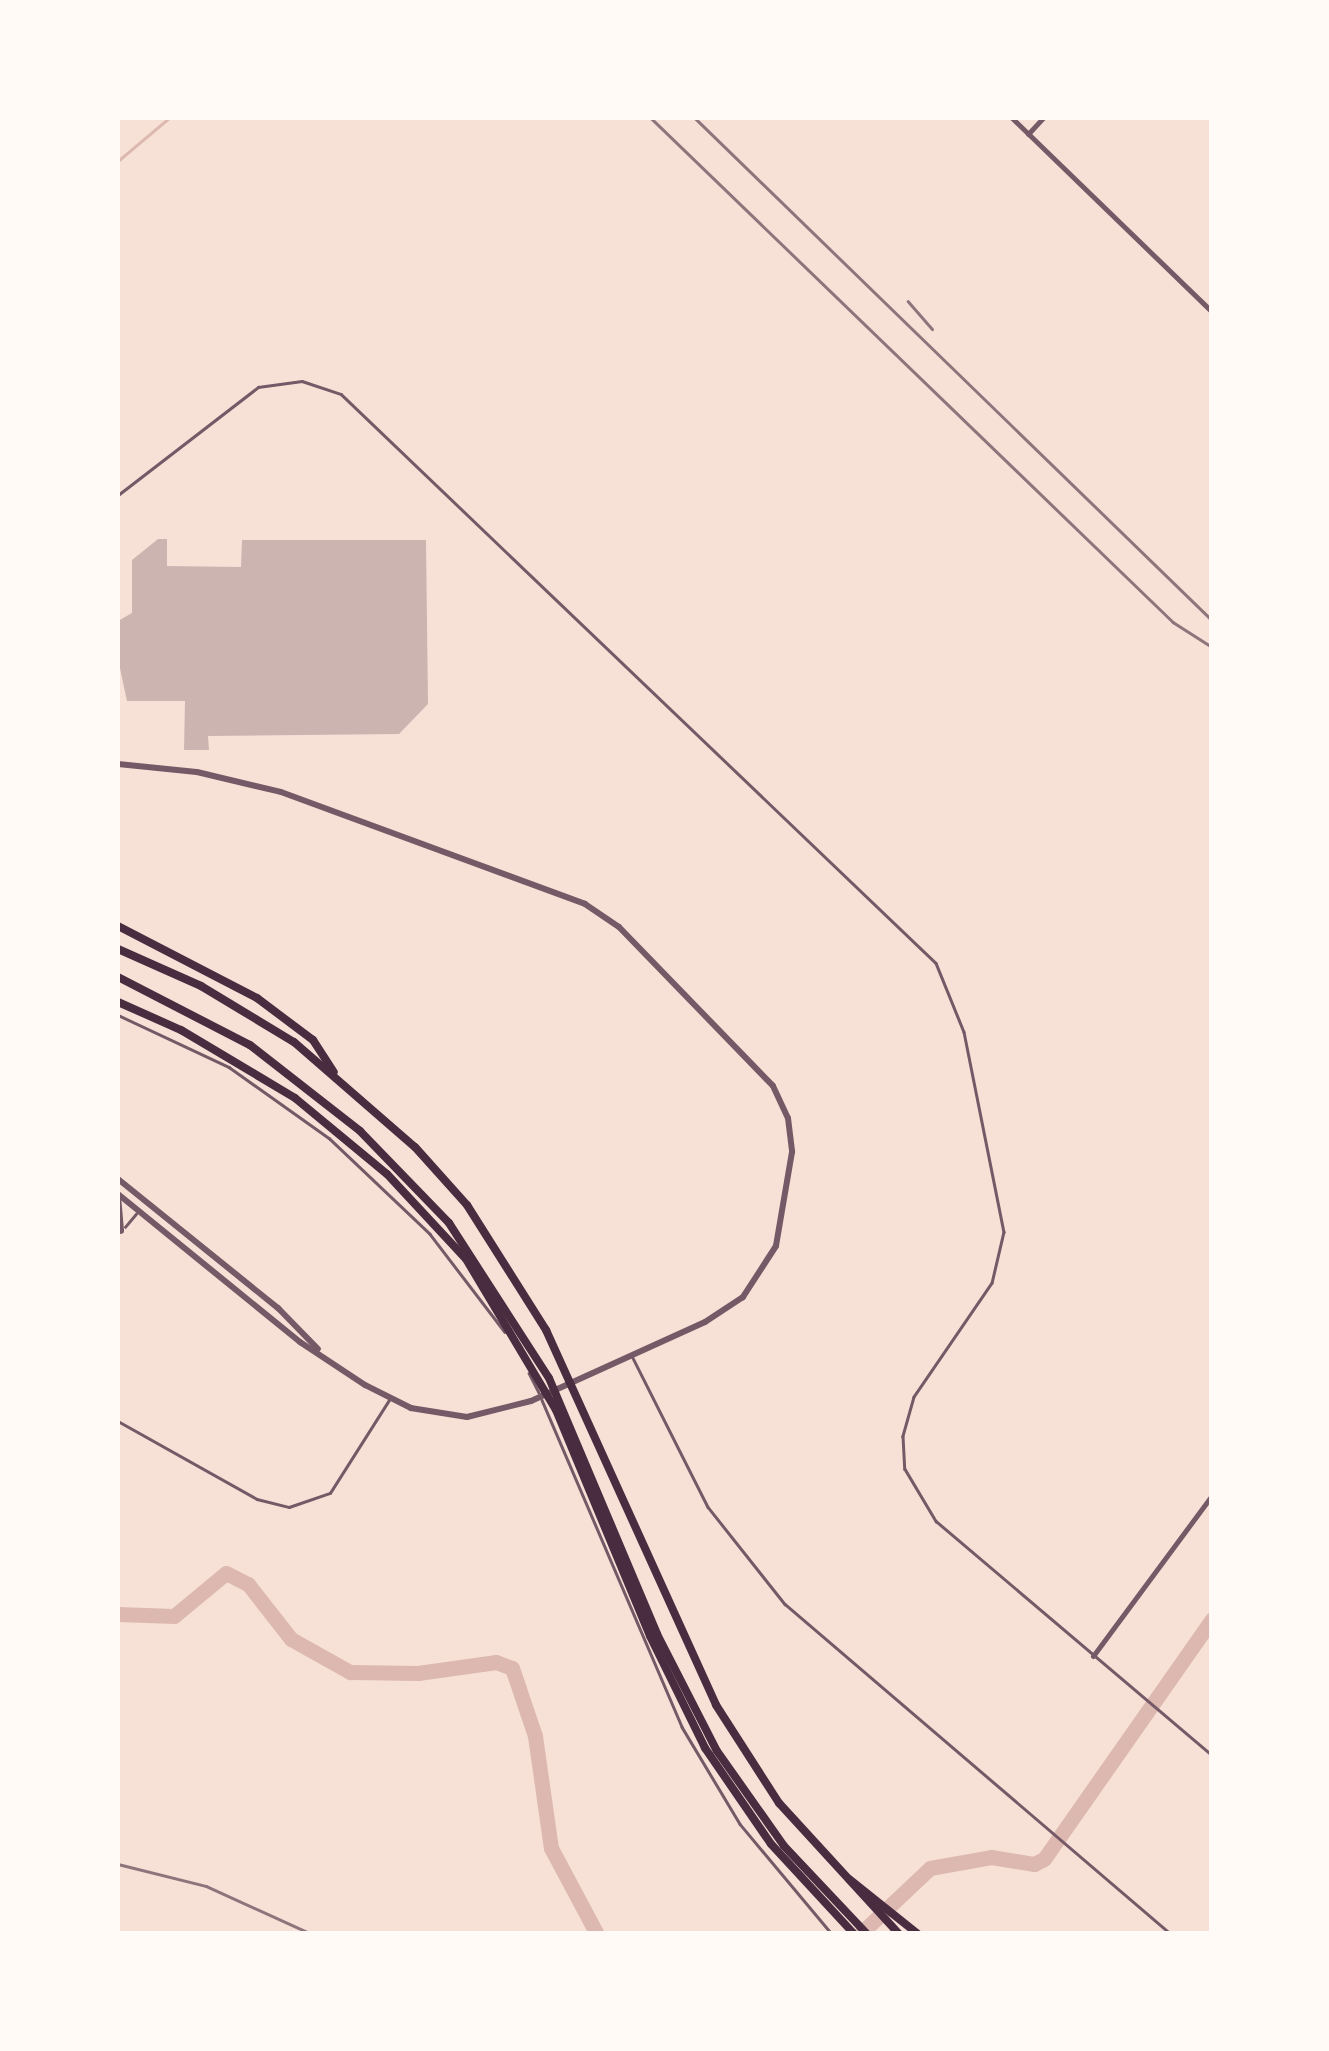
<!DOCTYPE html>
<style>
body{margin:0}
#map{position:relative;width:1329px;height:2051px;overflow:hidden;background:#f7e1d7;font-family:"Fira Sans Condensed",sans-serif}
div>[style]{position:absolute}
.stream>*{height:2.5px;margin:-1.25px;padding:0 1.25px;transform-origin:1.25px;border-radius:1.25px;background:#dcb8b0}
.river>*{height:15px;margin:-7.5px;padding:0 7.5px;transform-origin:7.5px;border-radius:7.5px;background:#dcb8b0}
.building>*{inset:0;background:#ccb4b1}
.service>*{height:2.5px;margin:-1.25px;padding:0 1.25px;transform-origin:1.25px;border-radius:1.25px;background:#755966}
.minor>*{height:5px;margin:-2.5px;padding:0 2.5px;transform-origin:2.5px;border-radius:2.5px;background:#755966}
.tertiary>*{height:6px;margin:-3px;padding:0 3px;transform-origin:3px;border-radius:3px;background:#755966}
.primary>*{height:8px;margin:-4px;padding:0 4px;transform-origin:4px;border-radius:4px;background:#4a2c40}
.rail>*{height:2.5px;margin:-1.25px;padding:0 1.25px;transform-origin:1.25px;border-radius:1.25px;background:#8f747c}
span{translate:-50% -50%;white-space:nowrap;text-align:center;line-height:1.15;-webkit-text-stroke:10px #fffaf5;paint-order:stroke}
.frame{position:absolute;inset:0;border:120px solid #fffaf5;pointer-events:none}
</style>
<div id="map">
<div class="stream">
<i style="left:118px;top:161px;width:67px;rotate:-40.1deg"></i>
</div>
<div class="river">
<i style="left:118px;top:1614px;width:56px;rotate:2deg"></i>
<i style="left:174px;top:1616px;width:67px;rotate:-39.6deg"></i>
<i style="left:226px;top:1573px;width:25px;rotate:27deg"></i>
<i style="left:248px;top:1584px;width:70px;rotate:52deg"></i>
<i style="left:291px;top:1639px;width:68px;rotate:29.2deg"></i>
<i style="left:350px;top:1672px;width:68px;rotate:0.8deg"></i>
<i style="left:418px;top:1673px;width:79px;rotate:-8deg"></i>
<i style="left:496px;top:1662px;width:17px;rotate:21deg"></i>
<i style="left:512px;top:1668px;width:72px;rotate:71.3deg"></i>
<i style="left:535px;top:1736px;width:113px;rotate:81.9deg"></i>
<i style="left:551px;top:1848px;width:98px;rotate:61.9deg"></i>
<i style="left:860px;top:1934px;width:96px;rotate:-43.3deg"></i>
<i style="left:930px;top:1868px;width:62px;rotate:-10.2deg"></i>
<i style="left:991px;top:1857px;width:44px;rotate:9.2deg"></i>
<i style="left:1034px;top:1864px;width:11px;rotate:-27deg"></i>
<i style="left:1044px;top:1859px;width:293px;rotate:-55deg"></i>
</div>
<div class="building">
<i style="clip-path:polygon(158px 539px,167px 539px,167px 566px,241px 567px,242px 540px,426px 540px,428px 704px,399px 734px,208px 736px,209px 750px,184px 750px,185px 701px,127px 701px,118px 659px,118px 621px,132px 613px,132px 560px)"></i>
</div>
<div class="service">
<i style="left:118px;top:495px;width:177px;rotate:-37.6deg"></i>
<i style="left:258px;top:387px;width:44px;rotate:-7.8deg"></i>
<i style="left:302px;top:381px;width:41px;rotate:18.4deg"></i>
<i style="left:341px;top:394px;width:823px;rotate:43.72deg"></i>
<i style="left:936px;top:963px;width:74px;rotate:67.9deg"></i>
<i style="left:964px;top:1032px;width:204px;rotate:78.7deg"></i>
<i style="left:1004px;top:1232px;width:52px;rotate:103.2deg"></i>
<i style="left:992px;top:1283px;width:138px;rotate:124.4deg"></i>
<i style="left:914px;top:1397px;width:41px;rotate:105.8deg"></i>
<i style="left:903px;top:1436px;width:33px;rotate:87deg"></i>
<i style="left:905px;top:1469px;width:61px;rotate:59.2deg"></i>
<i style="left:936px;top:1521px;width:362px;rotate:40.3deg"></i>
<i style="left:118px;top:1015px;width:123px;rotate:25.1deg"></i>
<i style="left:229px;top:1067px;width:123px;rotate:35.4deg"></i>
<i style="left:329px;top:1138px;width:139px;rotate:43.5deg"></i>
<i style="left:430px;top:1234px;width:123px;rotate:52.6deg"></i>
<i style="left:125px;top:1227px;width:17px;rotate:-50deg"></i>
<i style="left:632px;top:1356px;width:169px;rotate:63.3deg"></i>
<i style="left:708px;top:1507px;width:124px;rotate:51.6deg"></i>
<i style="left:785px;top:1604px;width:508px;rotate:40.53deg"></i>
<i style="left:529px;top:1373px;width:22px;rotate:63deg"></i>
<i style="left:542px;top:1400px;width:356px;rotate:66.8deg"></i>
<i style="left:682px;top:1727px;width:113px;rotate:59.1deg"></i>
<i style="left:740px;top:1824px;width:143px;rotate:50.1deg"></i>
<i style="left:118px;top:1421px;width:159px;rotate:29.3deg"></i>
<i style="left:257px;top:1499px;width:33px;rotate:14deg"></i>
<i style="left:289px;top:1507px;width:43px;rotate:-18.9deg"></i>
<i style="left:330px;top:1493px;width:110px;rotate:-57.6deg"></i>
</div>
<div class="minor">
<i style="left:1012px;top:118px;width:279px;rotate:44.1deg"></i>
<i style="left:1028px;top:134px;width:22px;rotate:-47deg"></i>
<i style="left:1093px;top:1656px;width:200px;rotate:-53.5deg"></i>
</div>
<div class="tertiary">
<i style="left:118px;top:764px;width:79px;rotate:5.8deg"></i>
<i style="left:197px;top:772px;width:86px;rotate:13.4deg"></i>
<i style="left:281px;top:792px;width:324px;rotate:20.2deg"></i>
<i style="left:585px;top:904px;width:41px;rotate:34.1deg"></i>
<i style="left:619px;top:927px;width:221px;rotate:45.9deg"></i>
<i style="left:773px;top:1086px;width:35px;rotate:65deg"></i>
<i style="left:788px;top:1118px;width:34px;rotate:83deg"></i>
<i style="left:792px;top:1152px;width:95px;rotate:99.7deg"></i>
<i style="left:776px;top:1246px;width:61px;rotate:122.9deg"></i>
<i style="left:743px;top:1297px;width:45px;rotate:146.7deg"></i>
<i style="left:705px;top:1322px;width:191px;rotate:155.6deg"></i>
<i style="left:531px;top:1401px;width:66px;rotate:166deg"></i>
<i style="left:467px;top:1417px;width:57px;rotate:-170.9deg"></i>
<i style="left:411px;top:1408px;width:51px;rotate:-153.4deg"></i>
<i style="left:365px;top:1385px;width:78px;rotate:-146.5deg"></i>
<i style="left:300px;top:1342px;width:235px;rotate:-140.9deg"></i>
<i style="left:118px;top:1179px;width:206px;rotate:38.9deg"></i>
<i style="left:278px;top:1308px;width:57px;rotate:45.7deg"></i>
<i style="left:118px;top:1196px;width:35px;rotate:85deg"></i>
</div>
<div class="primary">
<i style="left:118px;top:926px;width:157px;rotate:27.4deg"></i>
<i style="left:257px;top:998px;width:70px;rotate:36.9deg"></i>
<i style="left:313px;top:1040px;width:38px;rotate:57deg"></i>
<i style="left:118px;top:949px;width:91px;rotate:24deg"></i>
<i style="left:201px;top:986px;width:109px;rotate:31.1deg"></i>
<i style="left:294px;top:1042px;width:160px;rotate:41deg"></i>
<i style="left:415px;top:1147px;width:78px;rotate:48.1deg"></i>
<i style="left:467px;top:1205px;width:148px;rotate:57.7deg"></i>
<i style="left:546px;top:1330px;width:412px;rotate:65.6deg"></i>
<i style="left:716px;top:1705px;width:117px;rotate:57.3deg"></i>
<i style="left:779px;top:1803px;width:178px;rotate:47.5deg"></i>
<i style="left:118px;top:977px;width:148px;rotate:27.3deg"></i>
<i style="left:250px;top:1045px;width:140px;rotate:38deg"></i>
<i style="left:360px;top:1131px;width:128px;rotate:45.9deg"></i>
<i style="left:449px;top:1223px;width:184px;rotate:57.2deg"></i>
<i style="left:549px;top:1378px;width:278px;rotate:67.1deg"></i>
<i style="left:657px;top:1634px;width:131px;rotate:62.9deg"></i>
<i style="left:717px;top:1751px;width:116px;rotate:54.8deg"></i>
<i style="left:784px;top:1846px;width:121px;rotate:46.7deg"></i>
<i style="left:118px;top:1002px;width:69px;rotate:24deg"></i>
<i style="left:181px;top:1030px;width:133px;rotate:30.8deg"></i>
<i style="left:295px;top:1098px;width:119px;rotate:39.6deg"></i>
<i style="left:387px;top:1174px;width:116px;rotate:47.1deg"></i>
<i style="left:466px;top:1259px;width:176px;rotate:59.2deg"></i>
<i style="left:556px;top:1410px;width:245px;rotate:67.4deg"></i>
<i style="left:650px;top:1636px;width:125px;rotate:63.8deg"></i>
<i style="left:705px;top:1748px;width:116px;rotate:55.5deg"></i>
<i style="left:771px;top:1844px;width:122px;rotate:47.3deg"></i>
<i style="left:849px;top:1879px;width:88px;rotate:38.6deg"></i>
</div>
<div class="rail">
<i style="left:651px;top:118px;width:726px;rotate:43.99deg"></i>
<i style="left:1173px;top:622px;width:46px;rotate:32.7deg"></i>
<i style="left:695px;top:118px;width:721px;rotate:44.16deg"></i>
<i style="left:908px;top:301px;width:37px;rotate:49deg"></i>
<i style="left:118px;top:1864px;width:91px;rotate:14deg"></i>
<i style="left:206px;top:1886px;width:116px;rotate:24.4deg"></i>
</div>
<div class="frame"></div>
</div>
